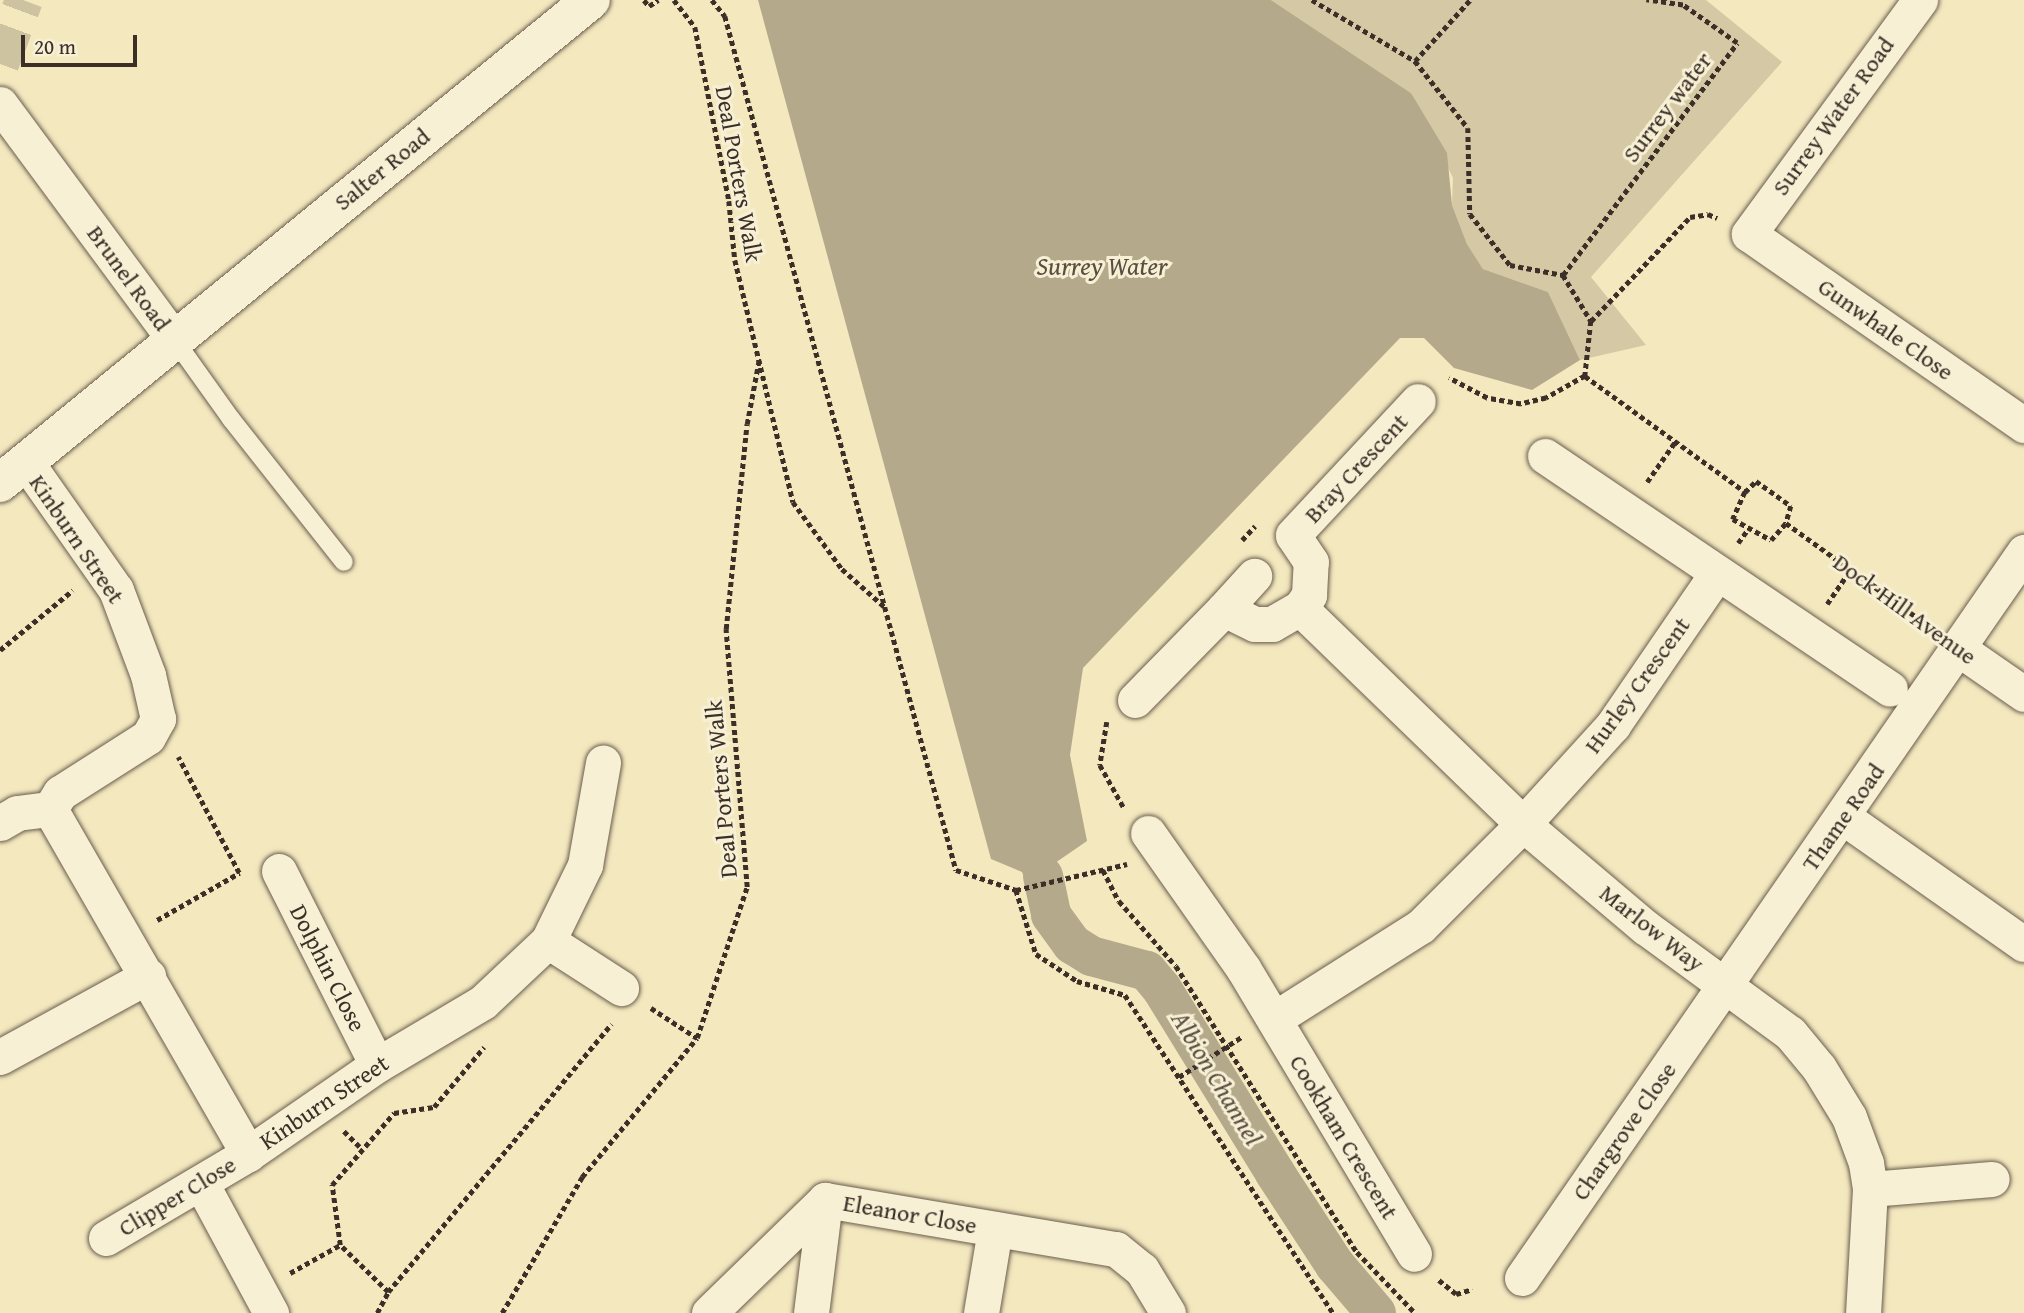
<!DOCTYPE html>
<style>
body{margin:0}
#map{position:relative;width:2024px;height:1313px;overflow:hidden;background:#f3e8be;font-family:"Gentium Book Plus",serif}
div>[style]{position:absolute}
.green>*{inset:0;background:#d4c9a4}
.water>*{inset:0;background:#b5a98b}
.canal>*{height:40px;margin:-20px;padding:0 20px;transform-origin:20px;border-radius:20px;background:#b5a98b}
.primary-tunnel>*{height:38px;margin-top:-19px;transform-origin:0;background:repeating-linear-gradient(90deg,#cec3a0 0 38px,transparent 0 57px)}
.path>*{height:4.5px;margin-top:-2.25px;transform-origin:0;background:repeating-linear-gradient(90deg,#3c2f28 0 5px,transparent 0 8.5px)}
.roads{filter:drop-shadow(0 0 2px #6a5d4e) drop-shadow(0 0 2px #6a5d4e)}
.lane>*{height:18px;margin:-9px;padding:0 9px;transform-origin:9px;border-radius:9px;background:#f7f0d5}
.street>*{height:35px;margin:-17.5px;padding:0 17.5px;transform-origin:17.5px;border-radius:17.5px;background:#f7f0d5}
.secondary>*{height:38px;margin:-19px;padding:0 19px;transform-origin:19px;border-radius:19px;background:#f7f0d5}
span{translate:-50% -50%;white-space:nowrap;text-align:center;line-height:1.15;-webkit-text-stroke:6px #f7f0d5;paint-order:stroke}
.street-label{font-size:24px;color:#3c2f28}
.water-label{font-size:26px;color:#5a4e41;font-style:italic}
.scale{position:absolute;left:21px;top:35px;width:116px;height:32px;box-sizing:border-box;border:4px solid #3c2f28;border-top:0;padding-left:9px;font-size:21px;line-height:24px;white-space:nowrap;color:#3c2f28;-webkit-text-stroke:5px #f7f0d5;paint-order:stroke}
</style>
<div id="map">
<div class="green">
<i style="clip-path:polygon(1271px 0,1706px 0,1782px 62px,1591px 277px,1646px 345px,1580px 360px,1548px 292px,1483px 269px,1467px 244px,1452px 205px,1453px 178px,1411px 93px)"></i>
</div>
<div class="water">
<i style="clip-path:polygon(758px 0,1271px 0,1411px 93px,1447px 153px,1452px 205px,1467px 244px,1483px 269px,1548px 292px,1580px 360px,1532px 390px,1454px 368px,1424px 338px,1400px 338px,1083px 668px,1070px 755px,1087px 841px,1055px 863px,1057px 872px,1025px 880px,1022px 872px,991px 859px)"></i>
</div>
<div class="canal">
<i style="left:1043px;top:876px;width:40px;rotate:78deg"></i>
<i style="left:1051px;top:915px;width:36px;rotate:54deg"></i>
<i style="left:1072px;top:944px;width:22px;rotate:32deg"></i>
<i style="left:1091px;top:956px;width:58px;rotate:15deg"></i>
<i style="left:1147px;top:971px;width:23px;rotate:50deg"></i>
<i style="left:1162px;top:989px;width:216px;rotate:58.4deg"></i>
<i style="left:1275px;top:1173px;width:110px;rotate:56.9deg"></i>
<i style="left:1335px;top:1265px;width:63px;rotate:49.5deg"></i>
</div>
<div class="primary-tunnel">
<i style="left:0;top:64px;width:68px;rotate:-69.4deg"></i>
</div>
<div class="path">
<i style="left:644px;top:0;width:8px;rotate:50deg"></i>
<i style="left:649px;top:6px;width:11px;rotate:-34deg"></i>
<i style="left:674px;top:0;width:34px;rotate:52deg"></i>
<i style="left:695px;top:27px;width:177px;rotate:78.9deg"></i>
<i style="left:729px;top:201px;width:59px;rotate:84.2deg"></i>
<i style="left:735px;top:260px;width:249px;rotate:76.5deg"></i>
<i style="left:793px;top:502px;width:83px;rotate:53.8deg"></i>
<i style="left:842px;top:569px;width:59px;rotate:41.6deg"></i>
<i style="left:712px;top:0;width:21px;rotate:51deg"></i>
<i style="left:725px;top:16px;width:885px;rotate:74.86deg"></i>
<i style="left:956px;top:870px;width:63px;rotate:18.4deg"></i>
<i style="left:1016px;top:890px;width:114px;rotate:-13.2deg"></i>
<i style="left:1312px;top:0;width:120px;rotate:30.6deg"></i>
<i style="left:1415px;top:61px;width:85px;rotate:51.7deg"></i>
<i style="left:1468px;top:128px;width:86px;rotate:88.7deg"></i>
<i style="left:1470px;top:214px;width:65px;rotate:51.9deg"></i>
<i style="left:1510px;top:265px;width:54px;rotate:10.7deg"></i>
<i style="left:1563px;top:275px;width:54px;rotate:58.7deg"></i>
<i style="left:1591px;top:321px;width:55px;rotate:96.2deg"></i>
<i style="left:1585px;top:376px;width:45px;rotate:150.6deg"></i>
<i style="left:1546px;top:398px;width:26px;rotate:167deg"></i>
<i style="left:1521px;top:404px;width:35px;rotate:-170deg"></i>
<i style="left:1487px;top:398px;width:43px;rotate:-152.2deg"></i>
<i style="left:1415px;top:61px;width:82px;rotate:-48deg"></i>
<i style="left:1563px;top:275px;width:290px;rotate:-53.1deg"></i>
<i style="left:1737px;top:43px;width:66px;rotate:-144.9deg"></i>
<i style="left:1683px;top:5px;width:37px;rotate:-172deg"></i>
<i style="left:1591px;top:321px;width:144px;rotate:-46.4deg"></i>
<i style="left:1690px;top:217px;width:18px;rotate:-9deg"></i>
<i style="left:1708px;top:214px;width:10px;rotate:24deg"></i>
<i style="left:1585px;top:376px;width:198px;rotate:35.9deg"></i>
<i style="left:1745px;top:492px;width:16px;rotate:-45deg"></i>
<i style="left:1756px;top:481px;width:43px;rotate:35.5deg"></i>
<i style="left:1791px;top:506px;width:18px;rotate:106deg"></i>
<i style="left:1647px;top:482px;width:49px;rotate:-55deg"></i>
<i style="left:1745px;top:492px;width:30px;rotate:114deg"></i>
<i style="left:1733px;top:519px;width:43px;rotate:28.9deg"></i>
<i style="left:1771px;top:540px;width:23px;rotate:-49deg"></i>
<i style="left:1786px;top:523px;width:178px;rotate:35.8deg"></i>
<i style="left:1242px;top:540px;width:19px;rotate:-47deg"></i>
<i style="left:1738px;top:543px;width:17px;rotate:-54deg"></i>
<i style="left:1827px;top:604px;width:42px;rotate:-55.6deg"></i>
<i style="left:0;top:650px;width:94px;rotate:-39.4deg"></i>
<i style="left:1107px;top:722px;width:44px;rotate:99.2deg"></i>
<i style="left:1100px;top:765px;width:49px;rotate:60.8deg"></i>
<i style="left:1103px;top:870px;width:35px;rotate:63deg"></i>
<i style="left:1119px;top:901px;width:86px;rotate:48.8deg"></i>
<i style="left:1176px;top:966px;width:338px;rotate:57.7deg"></i>
<i style="left:1357px;top:1252px;width:84px;rotate:46.4deg"></i>
<i style="left:1016px;top:890px;width:67px;rotate:72.6deg"></i>
<i style="left:1036px;top:954px;width:49px;rotate:33.4deg"></i>
<i style="left:1077px;top:981px;width:50px;rotate:16.3deg"></i>
<i style="left:1125px;top:995px;width:380px;rotate:56.8deg"></i>
<i style="left:157px;top:920px;width:95px;rotate:-29.8deg"></i>
<i style="left:239px;top:873px;width:131px;rotate:-117.7deg"></i>
<i style="left:651px;top:1008px;width:55px;rotate:33.1deg"></i>
<i style="left:1179px;top:1077px;width:76px;rotate:-32.6deg"></i>
<i style="left:344px;top:1131px;width:25px;rotate:45deg"></i>
<i style="left:290px;top:1273px;width:57px;rotate:-29.2deg"></i>
<i style="left:1439px;top:1280px;width:22px;rotate:39deg"></i>
<i style="left:1456px;top:1294px;width:17px;rotate:-17deg"></i>
<i style="left:388px;top:1292px;width:349px;rotate:-50.2deg"></i>
<i style="left:377px;top:1313px;width:24px;rotate:-62deg"></i>
<i style="left:388px;top:1292px;width:67px;rotate:-135.6deg"></i>
<i style="left:340px;top:1245px;width:61px;rotate:-97.6deg"></i>
<i style="left:332px;top:1185px;width:95px;rotate:-49.3deg"></i>
<i style="left:394px;top:1113px;width:40px;rotate:-8.5deg"></i>
<i style="left:434px;top:1107px;width:78px;rotate:-50.2deg"></i>
<i style="left:502px;top:1313px;width:158px;rotate:-59.5deg"></i>
<i style="left:582px;top:1177px;width:180px;rotate:-50.4deg"></i>
<i style="left:697px;top:1038px;width:159px;rotate:-71.7deg"></i>
<i style="left:747px;top:887px;width:259px;rotate:-94.7deg"></i>
<i style="left:726px;top:629px;width:206px;rotate:-84.2deg"></i>
<i style="left:747px;top:424px;width:65px;rotate:-79.4deg"></i>
</div>
<div class="roads">
<div class="lane">
<i style="left:174px;top:339px;width:98px;rotate:54.5deg"></i>
<i style="left:231px;top:419px;width:182px;rotate:51.7deg"></i>
</div>
<div class="street">
<i style="left:1920px;top:0;width:290px;rotate:126.2deg"></i>
<i style="left:1749px;top:234px;width:335px;rotate:34.8deg"></i>
<i style="left:0;top:104px;width:292px;rotate:53.5deg"></i>
<i style="left:1545px;top:456px;width:416px;rotate:34deg"></i>
<i style="left:1300px;top:608px;width:310px;rotate:44.1deg"></i>
<i style="left:1523px;top:824px;width:160px;rotate:40.2deg"></i>
<i style="left:1645px;top:927px;width:180px;rotate:36.2deg"></i>
<i style="left:1790px;top:1033px;width:45px;rotate:50.4deg"></i>
<i style="left:1819px;top:1068px;width:57px;rotate:58.5deg"></i>
<i style="left:1849px;top:1117px;width:49px;rotate:69.7deg"></i>
<i style="left:1866px;top:1163px;width:26px;rotate:81deg"></i>
<i style="left:1870px;top:1189px;width:124px;rotate:93.2deg"></i>
<i style="left:1224px;top:609px;width:45px;rotate:-47.7deg"></i>
<i style="left:1959px;top:649px;width:79px;rotate:34.7deg"></i>
<i style="left:1135px;top:700px;width:127px;rotate:-45.6deg"></i>
<i style="left:1224px;top:609px;width:34px;rotate:26deg"></i>
<i style="left:1255px;top:624px;width:17px"></i>
<i style="left:1272px;top:624px;width:32px;rotate:-30deg"></i>
<i style="left:1300px;top:608px;width:16px;rotate:-55deg"></i>
<i style="left:1309px;top:595px;width:33px;rotate:-87deg"></i>
<i style="left:1311px;top:562px;width:32px;rotate:-124deg"></i>
<i style="left:1293px;top:535px;width:183px;rotate:-47deg"></i>
<i style="left:50px;top:809px;width:398px;rotate:60.1deg"></i>
<i style="left:248px;top:1154px;width:157px;rotate:-34.6deg"></i>
<i style="left:377px;top:1065px;width:123px;rotate:-30.7deg"></i>
<i style="left:483px;top:1002px;width:89px;rotate:-43.2deg"></i>
<i style="left:548px;top:941px;width:85px;rotate:-64deg"></i>
<i style="left:585px;top:865px;width:104px;rotate:-80deg"></i>
<i style="left:1843px;top:817px;width:221px;rotate:35.1deg"></i>
<i style="left:0;top:823px;width:20px;rotate:-30deg"></i>
<i style="left:17px;top:813px;width:33px;rotate:-7deg"></i>
<i style="left:50px;top:809px;width:19px;rotate:-58deg"></i>
<i style="left:60px;top:793px;width:104px;rotate:-32.5deg"></i>
<i style="left:148px;top:737px;width:21px;rotate:-61deg"></i>
<i style="left:158px;top:719px;width:45px;rotate:-102.8deg"></i>
<i style="left:148px;top:675px;width:91px;rotate:-110.6deg"></i>
<i style="left:116px;top:590px;width:156px;rotate:-125.1deg"></i>
<i style="left:1148px;top:833px;width:165px;rotate:54.9deg"></i>
<i style="left:1243px;top:968px;width:333px;rotate:59.1deg"></i>
<i style="left:279px;top:871px;width:217px;rotate:63.2deg"></i>
<i style="left:548px;top:941px;width:87px;rotate:32.8deg"></i>
<i style="left:1274px;top:1019px;width:174px;rotate:-32.3deg"></i>
<i style="left:1421px;top:926px;width:144px;rotate:-45deg"></i>
<i style="left:1523px;top:824px;width:134px;rotate:-47.7deg"></i>
<i style="left:1613px;top:725px;width:184px;rotate:-55.6deg"></i>
<i style="left:0;top:1057px;width:169px;rotate:-28.7deg"></i>
<i style="left:201px;top:1183px;width:148px;rotate:61.7deg"></i>
<i style="left:1870px;top:1189px;width:122px;rotate:-4.7deg"></i>
<i style="left:825px;top:1200px;width:295px;rotate:9.6deg"></i>
<i style="left:1116px;top:1249px;width:33px;rotate:39deg"></i>
<i style="left:1142px;top:1270px;width:50px;rotate:58.8deg"></i>
<i style="left:106px;top:1238px;width:165px;rotate:-30.6deg"></i>
<i style="left:1522px;top:1278px;width:883px;rotate:-55.34deg"></i>
<i style="left:709px;top:1313px;width:162px;rotate:-44.2deg"></i>
<i style="left:811px;top:1313px;width:114px;rotate:-82.9deg"></i>
<i style="left:981px;top:1313px;width:85px;rotate:-80.5deg"></i>
</div>
<div class="secondary">
<i style="left:0;top:483px;width:763px;rotate:-39.26deg"></i>
</div>
</div>
<div class="street-label">
<span style="left:1667px;top:107px;rotate:-53deg">Surrey water</span>
<span style="left:1833px;top:116px;rotate:-54deg">Surrey Water Road</span>
<span style="left:382px;top:169px;rotate:-39deg">Salter Road</span>
<span style="left:739px;top:174px;rotate:80deg">Deal Porters Walk</span>
<span style="left:129px;top:278px;rotate:54deg">Brunel Road</span>
<span style="left:1886px;top:329px;rotate:35deg">Gunwhale Close</span>
<span style="left:1356px;top:468px;rotate:-47deg">Bray Crescent</span>
<span style="left:77px;top:539px;rotate:56deg">Kinburn Street</span>
<span style="left:1905px;top:609px;rotate:36deg">Dock Hill Avenue</span>
<span style="left:1637px;top:685px;rotate:-54deg">Hurley Crescent</span>
<span style="left:721px;top:789px;rotate:-95deg">Deal Porters Walk</span>
<span style="left:1843px;top:817px;rotate:-55deg">Thame Road</span>
<span style="left:1652px;top:928px;rotate:38deg">Marlow Way</span>
<span style="left:328px;top:968px;rotate:63deg">Dolphin Close</span>
<span style="left:324px;top:1102px;rotate:-34deg">Kinburn Street</span>
<span style="left:1624px;top:1131px;rotate:-55deg">Chargrove Close</span>
<span style="left:1344px;top:1137px;rotate:59deg">Cookham Crescent</span>
<span style="left:177px;top:1196px;rotate:-31deg">Clipper Close</span>
<span style="left:910px;top:1214px;rotate:10deg">Eleanor Close</span>
</div>
<div class="water-label">
<span style="left:1102px;top:266px">Surrey Water</span>
<span style="left:1217px;top:1078px;rotate:59deg">Albion Channel</span>
</div>
<div class="scale">20 m</div>
</div>
